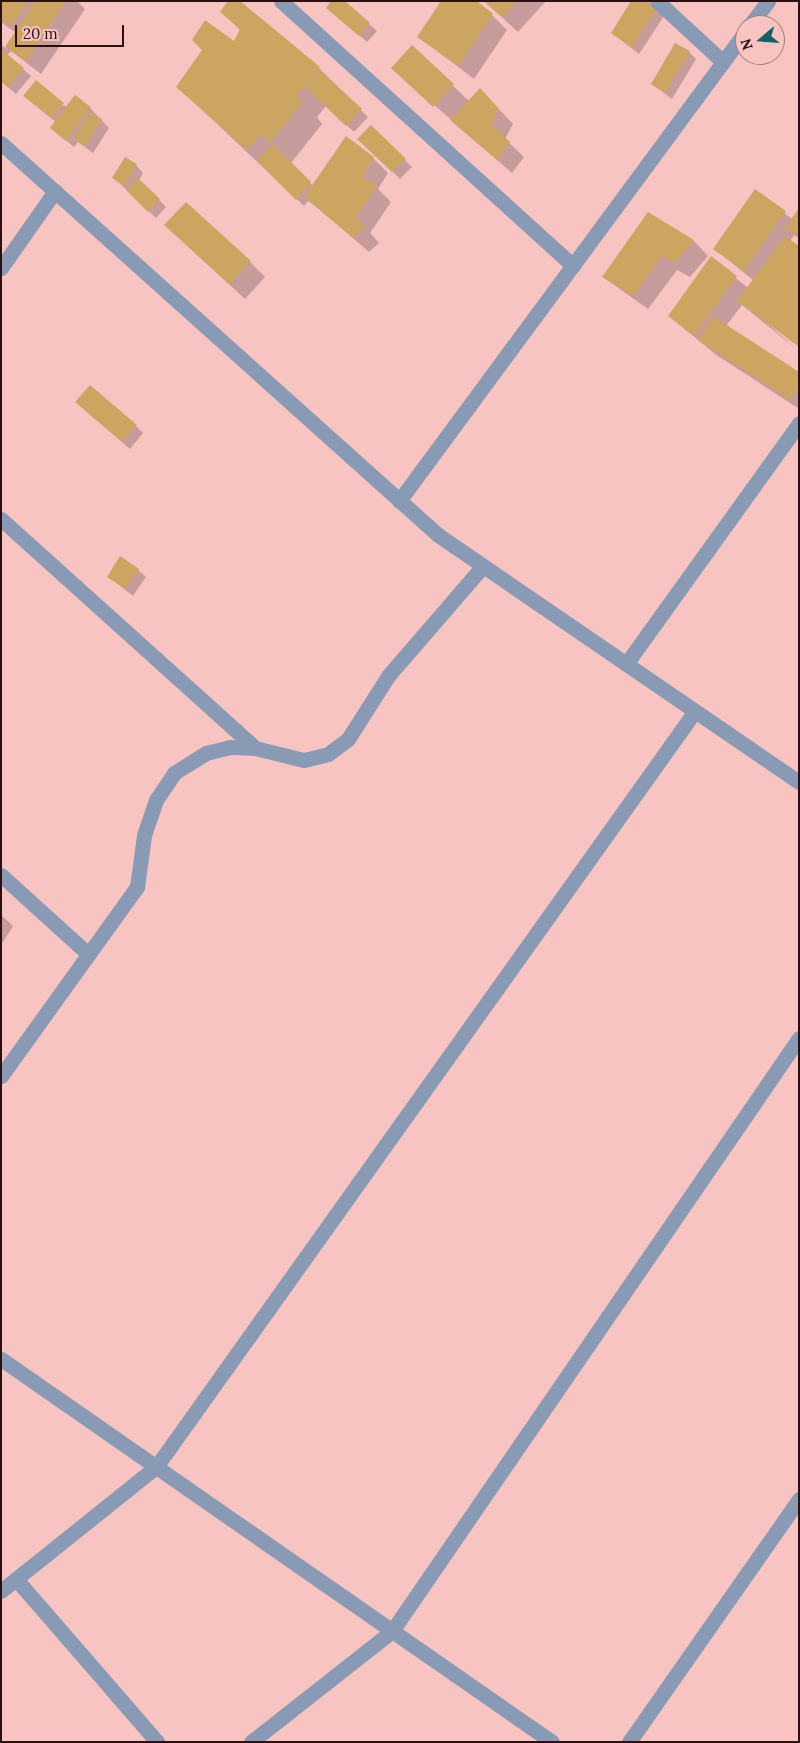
<!DOCTYPE html>
<style>
body{margin:0}
#map{position:relative;width:800px;height:1743px;overflow:hidden;background:#f7c4c2;font-family:Lora,serif}
div>[style]{position:absolute}
.shadow>*{inset:0;background:#0003}
.building>*{inset:0;background:#cca561}
.minor>*{height:15px;margin:-7.5px;padding:0 7.5px;transform-origin:7.5px;border-radius:7.5px;background:#899ab5}
span{translate:-50% -50%;white-space:nowrap;text-align:center;line-height:1.15;-webkit-text-stroke:5px #f7c4c2;paint-order:stroke}
.frame{position:absolute;inset:0;border:2px solid #2c0f10;pointer-events:none}
.north{position:absolute;left:735px;top:15px;width:50px;height:50px;box-sizing:border-box;background:#f7c4c2;border:1px solid #a67c7b;border-radius:50%;rotate:252deg;font-size:14px;font-weight:700;line-height:20px;text-align:center;color:#2c0f10}
.north::after{content:'';display:block;margin:auto;width:18px;height:22px;background:#116266;clip-path:polygon(50% 0,100% 100%,50% 72%,0 100%)}
.scale{position:absolute;left:15px;top:25px;width:109px;height:22px;box-sizing:border-box;border:2px solid #2c0f10;border-top:0;padding-left:6px;font-size:15px;line-height:18px;white-space:nowrap;color:#2c0f10;-webkit-text-stroke:4px #f7c4c2;paint-order:stroke}
</style>
<div id="map">
<div class="shadow">
<i style="clip-path:polygon(1px 1px,77px 1px,85px 9px,41px 74px,11px 51px,7px 55px,31px 76px,16px 94px,1px 81px,1px 45px,6px 49px,16px 33px,1px 22px)"></i>
<i style="clip-path:polygon(343px 1px,377px 31px,367px 42px,335px 15px)"></i>
<i style="clip-path:polygon(484px 1px,546px 1px,518px 32px)"></i>
<i style="clip-path:polygon(645px 1px,664px 16px,639px 54px,612px 33px)"></i>
<i style="clip-path:polygon(222px 12px,319px 68px,368px 117px,354px 132px,326px 106px,317px 117px,322px 124px,291px 163px,313px 186px,373px 158px,388px 173px,378px 189px,391px 202px,370px 233px,379px 243px,369px 252px,309px 200px,304px 206px,178px 87px,234px 43px,241px 31px)"></i>
<i style="clip-path:polygon(492px 15px,507px 30px,474px 79px,419px 37px)"></i>
<i style="clip-path:polygon(412px 47px,469px 101px,495px 105px,513px 124px,505px 139px,524px 157px,512px 173px,392px 68px)"></i>
<i style="clip-path:polygon(689px 52px,696px 59px,672px 99px,652px 84px)"></i>
<i style="clip-path:polygon(32px 103px,90px 108px,109px 128px,93px 153px,78px 142px,74px 147px,51px 128px,56px 122px)"></i>
<i style="clip-path:polygon(371px 127px,412px 167px,400px 179px,359px 139px)"></i>
<i style="clip-path:polygon(136px 165px,143px 173px,139px 180px,166px 207px,156px 218px,114px 178px)"></i>
<i style="clip-path:polygon(756px 191px,792px 219px,799px 210px,799px 238px,794px 235px,790px 241px,760px 317px,799px 351px,742px 305px,726px 326px,799px 374px,799px 409px,715px 354px,669px 316px,711px 258px,748px 288px,754px 281px,715px 249px)"></i>
<i style="clip-path:polygon(648px 214px,694px 241px,708px 256px,690px 277px,677px 270px,648px 309px,603px 277px)"></i>
<i style="clip-path:polygon(181px 240px,250px 262px,265px 277px,245px 299px)"></i>
<i style="clip-path:polygon(84px 409px,136px 426px,143px 433px,130px 449px)"></i>
<i style="clip-path:polygon(138px 570px,146px 577px,133px 596px,108px 576px)"></i>
<i style="clip-path:polygon(1px 915px,13px 926px,1px 945px)"></i>
</div>
<div class="building">
<i style="clip-path:polygon(1px 1px,29px 1px,11px 26px,1px 19px)"></i>
<i style="clip-path:polygon(35px 1px,66px 1px,26px 61px,5px 47px)"></i>
<i style="clip-path:polygon(228px 1px,240px 1px,320px 67px,297px 95px,302px 103px,270px 143px,261px 134px,247px 150px,176px 87px,202px 50px,192px 40px,205px 20px,234px 41px,240px 29px,220px 12px)"></i>
<i style="clip-path:polygon(331px 1px,345px 1px,370px 23px,359px 36px,326px 8px)"></i>
<i style="clip-path:polygon(441px 1px,477px 1px,493px 14px,458px 66px,417px 37px)"></i>
<i style="clip-path:polygon(484px 1px,518px 1px,503px 18px)"></i>
<i style="clip-path:polygon(631px 1px,647px 1px,657px 8px,632px 48px,611px 33px)"></i>
<i style="clip-path:polygon(675px 43px,690px 51px,665px 93px,651px 84px)"></i>
<i style="clip-path:polygon(412px 45px,454px 84px,433px 107px,391px 68px)"></i>
<i style="clip-path:polygon(1px 49px,24px 68px,8px 87px,1px 82px)"></i>
<i style="clip-path:polygon(320px 70px,362px 109px,346px 126px,304px 86px)"></i>
<i style="clip-path:polygon(36px 80px,64px 103px,52px 118px,23px 96px)"></i>
<i style="clip-path:polygon(480px 88px,499px 109px,491px 124px,510px 142px,497px 160px,450px 120px)"></i>
<i style="clip-path:polygon(75px 95px,91px 107px,66px 141px,50px 128px)"></i>
<i style="clip-path:polygon(91px 112px,102px 119px,85px 147px,74px 139px)"></i>
<i style="clip-path:polygon(371px 125px,406px 159px,392px 172px,357px 139px)"></i>
<i style="clip-path:polygon(346px 136px,374px 157px,362px 177px,377px 186px,356px 217px,365px 227px,353px 238px,304px 197px)"></i>
<i style="clip-path:polygon(273px 144px,311px 182px,296px 200px,257px 161px)"></i>
<i style="clip-path:polygon(125px 157px,137px 164px,124px 186px,112px 178px)"></i>
<i style="clip-path:polygon(138px 178px,160px 199px,148px 212px,126px 190px)"></i>
<i style="clip-path:polygon(755px 189px,786px 211px,744px 271px,713px 249px)"></i>
<i style="clip-path:polygon(186px 202px,251px 261px,230px 285px,164px 225px)"></i>
<i style="clip-path:polygon(799px 208px,799px 238px,785px 228px)"></i>
<i style="clip-path:polygon(648px 212px,694px 240px,675px 263px,662px 256px,633px 296px,602px 277px)"></i>
<i style="clip-path:polygon(785px 236px,799px 246px,799px 347px,737px 301px)"></i>
<i style="clip-path:polygon(711px 256px,737px 276px,694px 336px,668px 316px)"></i>
<i style="clip-path:polygon(713px 316px,799px 372px,799px 387px,790px 400px,698px 340px)"></i>
<i style="clip-path:polygon(90px 385px,137px 425px,122px 442px,75px 402px)"></i>
<i style="clip-path:polygon(120px 556px,139px 569px,125px 589px,107px 577px)"></i>
</div>
<div class="minor">
<i style="left:281px;top:1px;width:394px;rotate:42.2deg"></i>
<i style="left:657px;top:1px;width:90px;rotate:42.7deg"></i>
<i style="left:750px;top:25px;width:30px;rotate:-53deg"></i>
<i style="left:1px;top:143px;width:587px;rotate:41.89deg"></i>
<i style="left:438px;top:535px;width:437px;rotate:34.4deg"></i>
<i style="left:1px;top:268px;width:94px;rotate:-55deg"></i>
<i style="left:399px;top:501px;width:583px;rotate:-53.58deg"></i>
<i style="left:1px;top:519px;width:342px;rotate:42deg"></i>
<i style="left:626px;top:664px;width:297px;rotate:-54.3deg"></i>
<i style="left:1px;top:875px;width:118px;rotate:42.2deg"></i>
<i style="left:1px;top:1076px;width:233px;rotate:-54.3deg"></i>
<i style="left:137px;top:887px;width:52px;rotate:-82.3deg"></i>
<i style="left:144px;top:835px;width:37px;rotate:-71deg"></i>
<i style="left:156px;top:800px;width:32px;rotate:-56deg"></i>
<i style="left:174px;top:773px;width:38px;rotate:-32deg"></i>
<i style="left:206px;top:753px;width:25px;rotate:-14deg"></i>
<i style="left:230px;top:747px;width:25px;rotate:2deg"></i>
<i style="left:255px;top:748px;width:50px;rotate:13.8deg"></i>
<i style="left:304px;top:760px;width:25px;rotate:-14deg"></i>
<i style="left:328px;top:754px;width:25px;rotate:-37deg"></i>
<i style="left:348px;top:739px;width:75px;rotate:-57.6deg"></i>
<i style="left:388px;top:676px;width:145px;rotate:-49.2deg"></i>
<i style="left:1px;top:1359px;width:671px;rotate:34.8deg"></i>
<i style="left:16px;top:1579px;width:216px;rotate:49.1deg"></i>
<i style="left:1px;top:1591px;width:198px;rotate:-38.7deg"></i>
<i style="left:156px;top:1467px;width:928px;rotate:-54.51deg"></i>
<i style="left:251px;top:1742px;width:179px;rotate:-38.2deg"></i>
<i style="left:392px;top:1631px;width:719px;rotate:-55.54deg"></i>
<i style="left:629px;top:1742px;width:297px;rotate:-55deg"></i>
</div>
<div class="frame"></div>
<div class="north">N</div>
<div class="scale">20 m</div>
</div>
